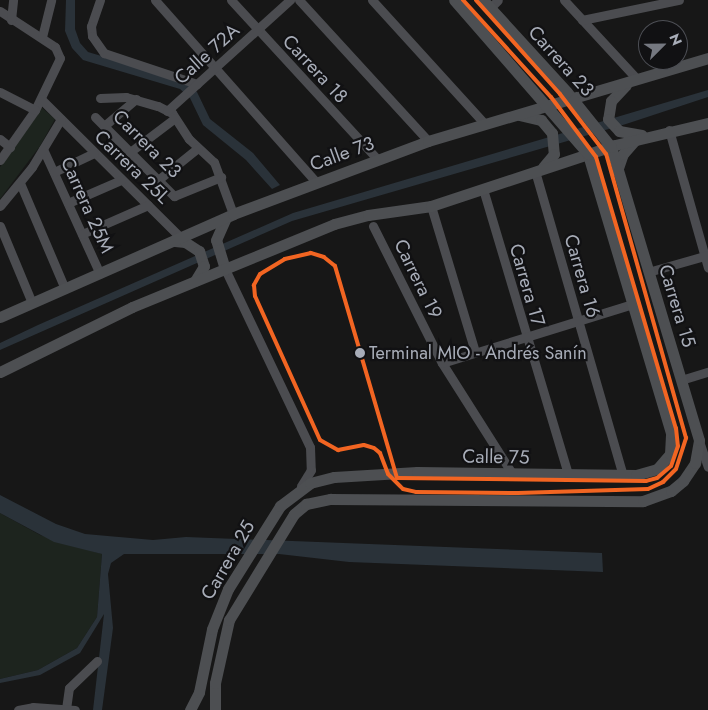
<!DOCTYPE html>
<meta charset="utf-8">
<style>
body{margin:0}
#map{position:relative;width:708px;height:710px;overflow:hidden;background:#171717;font-family:Jost,sans-serif}
div>[style]{position:absolute}
.green>*{inset:0;background:#1d241e}
.water>*{inset:0;background:#2a3239}
.minor>*{height:9px;margin:-4.5px;padding:0 4.5px;transform-origin:4.5px;border-radius:4.5px;background:#4b4c50}
.major>*{height:11px;margin:-5.5px;padding:0 5.5px;transform-origin:5.5px;border-radius:5.5px;background:#4d4f52}
.bus-1>*{height:4px;margin:-2px;padding:0 2px;transform-origin:2px;border-radius:2px;background:#f26522}
.dots>*{width:14px;height:14px;translate:-50% -50%;box-sizing:border-box;border:2px solid #111113;border-radius:50%}
span{translate:-50% -50%;white-space:nowrap;text-align:center;line-height:1.15;-webkit-text-stroke:4.5px #111113;paint-order:stroke}
.bus-label{font-size:18px;color:#a8adb8}
.left{translate:0 -50%;text-align:left}
.street-label{font-size:19px;color:#a8adb8}
.north{position:absolute;left:638px;top:20px;width:50px;height:50px;box-sizing:border-box;background:#111113;border:1px solid #4d4f55;border-radius:50%;rotate:67deg;font-size:14px;font-weight:700;line-height:20px;text-align:center;color:#a8adb8}
.north::after{content:'';display:block;margin:auto;width:18px;height:22px;background:#757880;clip-path:polygon(50% 0,100% 100%,50% 72%,0 100%)}
</style>
<div id="map">
<div class="green">
<i style="clip-path:polygon(41px 107px,55px 119px,40px 146px,0 199px,0 167px)"></i>
<i style="clip-path:polygon(0 513px,40px 535px,102px 554px,97px 617px,77px 648px,38px 670px,0 679px)"></i>
</div>
<div class="water">
<i style="clip-path:polygon(66px 0,75px 0,75px 29px,80px 43px,88px 52px,185px 81px,197px 92px,210px 119px,253px 153px,280px 185px,272px 189px,246px 160px,203px 125px,190px 98px,180px 89px,83px 60px,72px 48px,65px 31px)"></i>
<i style="clip-path:polygon(708px 90px,708px 97px,626px 124px,292px 221px,0 350px,0 343px,38px 325px,293px 213px)"></i>
<i style="clip-path:polygon(0 495px,56px 524px,85px 534px,153px 540px,186px 537px,602px 553px,603px 572px,349px 562px,279px 554px,124px 554px,111px 563px,108px 574px,113px 628px,102px 710px,93px 710px,104px 614px,80px 653px,40px 675px,0 683px,0 679px,38px 670px,77px 648px,97px 617px,102px 554px,54px 542px,0 513px)"></i>
</div>
<div class="minor">
<i style="left:100px;top:0;width:28px;rotate:109deg"></i>
<i style="left:91px;top:26px;width:10px;rotate:84deg"></i>
<i style="left:92px;top:36px;width:21px;rotate:55deg"></i>
<i style="left:104px;top:53px;width:98px;rotate:18.4deg"></i>
<i style="left:155px;top:0;width:243px;rotate:48.5deg"></i>
<i style="left:231px;top:0;width:216px;rotate:47.4deg"></i>
<i style="left:299px;top:0;width:191px;rotate:47.5deg"></i>
<i style="left:372px;top:0;width:166px;rotate:47.7deg"></i>
<i style="left:564px;top:0;width:106px;rotate:47.3deg"></i>
<i style="left:490px;top:8px;width:11px;rotate:-45deg"></i>
<i style="left:0;top:11px;width:66px;rotate:33.2deg"></i>
<i style="left:55px;top:47px;width:12px;rotate:66deg"></i>
<i style="left:60px;top:58px;width:58px;rotate:115.7deg"></i>
<i style="left:35px;top:110px;width:61px;rotate:125deg"></i>
<i style="left:11px;top:20px;width:20px;rotate:-84deg"></i>
<i style="left:582px;top:20px;width:99px;rotate:-11.7deg"></i>
<i style="left:42px;top:37px;width:38px;rotate:-76deg"></i>
<i style="left:0;top:92px;width:39px;rotate:27deg"></i>
<i style="left:100px;top:98px;width:26px;rotate:-2deg"></i>
<i style="left:126px;top:97px;width:33px;rotate:16deg"></i>
<i style="left:158px;top:106px;width:16px;rotate:27deg"></i>
<i style="left:172px;top:113px;width:31px;rotate:57deg"></i>
<i style="left:189px;top:139px;width:34px;rotate:43deg"></i>
<i style="left:214px;top:162px;width:55px;rotate:69.9deg"></i>
<i style="left:41px;top:99px;width:197px;rotate:44.8deg"></i>
<i style="left:167px;top:111px;width:166px;rotate:-42.1deg"></i>
<i style="left:95px;top:117px;width:112px;rotate:45deg"></i>
<i style="left:174px;top:196px;width:51px;rotate:-22deg"></i>
<i style="left:104px;top:126px;width:42px;rotate:-40.2deg"></i>
<i style="left:669px;top:130px;width:143px;rotate:74.2deg"></i>
<i style="left:0;top:139px;width:13px;rotate:39deg"></i>
<i style="left:43px;top:149px;width:137px;rotate:65.5deg"></i>
<i style="left:130px;top:152px;width:56px;rotate:-37.1deg"></i>
<i style="left:535px;top:171px;width:316px;rotate:73.9deg"></i>
<i style="left:54px;top:172px;width:44px;rotate:-25.4deg"></i>
<i style="left:158px;top:180px;width:51px;rotate:-38.7deg"></i>
<i style="left:20px;top:183px;width:115px;rotate:67deg"></i>
<i style="left:483px;top:189px;width:298px;rotate:73.4deg"></i>
<i style="left:68px;top:203px;width:58px;rotate:-23.5deg"></i>
<i style="left:0;top:206px;width:50px;rotate:-50.6deg"></i>
<i style="left:32px;top:167px;width:56px;rotate:-58.9deg"></i>
<i style="left:431px;top:206px;width:152px;rotate:73.2deg"></i>
<i style="left:0;top:226px;width:83px;rotate:67.4deg"></i>
<i style="left:373px;top:226px;width:153px;rotate:63.3deg"></i>
<i style="left:442px;top:363px;width:133px;rotate:57.6deg"></i>
<i style="left:82px;top:234px;width:72px;rotate:-23.7deg"></i>
<i style="left:225px;top:269px;width:197px;rotate:64.5deg"></i>
<i style="left:310px;top:447px;width:23px;rotate:88deg"></i>
<i style="left:311px;top:470px;width:19px;rotate:122deg"></i>
<i style="left:648px;top:272px;width:62px;rotate:-15.8deg"></i>
<i style="left:442px;top:363px;width:200px;rotate:-17.2deg"></i>
<i style="left:681px;top:380px;width:28px;rotate:-17deg"></i>
<i style="left:700px;top:444px;width:24px;rotate:71deg"></i>
<i style="left:66px;top:709px;width:21px;rotate:-82deg"></i>
<i style="left:69px;top:688px;width:39px;rotate:-44deg"></i>
<i style="left:18px;top:710px;width:15px;rotate:-11deg"></i>
<i style="left:33px;top:707px;width:42px;rotate:4.1deg"></i>
</div>
<div class="major">
<i style="left:626px;top:85px;width:22px;rotate:133deg"></i>
<i style="left:611px;top:101px;width:18px;rotate:99deg"></i>
<i style="left:608px;top:119px;width:16px;rotate:47deg"></i>
<i style="left:619px;top:131px;width:23px;rotate:10deg"></i>
<i style="left:519px;top:115px;width:23px;rotate:13deg"></i>
<i style="left:541px;top:120px;width:17px;rotate:50deg"></i>
<i style="left:552px;top:133px;width:21px;rotate:85deg"></i>
<i style="left:554px;top:154px;width:17px;rotate:130deg"></i>
<i style="left:617px;top:171px;width:18px;rotate:-71deg"></i>
<i style="left:623px;top:154px;width:18px;rotate:-49deg"></i>
<i style="left:175px;top:241px;width:10px;rotate:6deg"></i>
<i style="left:185px;top:242px;width:17px;rotate:33deg"></i>
<i style="left:199px;top:251px;width:16px;rotate:72deg"></i>
<i style="left:204px;top:266px;width:17px;rotate:121deg"></i>
<i style="left:225px;top:269px;width:30px;rotate:-107deg"></i>
<i style="left:216px;top:240px;width:24px;rotate:-66deg"></i>
<i style="left:0;top:317px;width:255px;rotate:-23.8deg"></i>
<i style="left:233px;top:214px;width:208px;rotate:-20.5deg"></i>
<i style="left:428px;top:141px;width:292px;rotate:-16.5deg"></i>
<i style="left:0;top:372px;width:147px;rotate:-26.2deg"></i>
<i style="left:132px;top:307px;width:218px;rotate:-22.3deg"></i>
<i style="left:334px;top:224px;width:35px;rotate:-15deg"></i>
<i style="left:368px;top:215px;width:64px;rotate:-8.1deg"></i>
<i style="left:431px;top:206px;width:194px;rotate:-18.3deg"></i>
<i style="left:615px;top:145px;width:96px;rotate:-13.3deg"></i>
<i style="left:190px;top:710px;width:20px;rotate:-63deg"></i>
<i style="left:199px;top:692px;width:64px;rotate:-78.3deg"></i>
<i style="left:212px;top:629px;width:43px;rotate:-68.2deg"></i>
<i style="left:228px;top:589px;width:98px;rotate:-57.9deg"></i>
<i style="left:280px;top:506px;width:38px;rotate:-37deg"></i>
<i style="left:310px;top:483px;width:25px;rotate:-14deg"></i>
<i style="left:334px;top:477px;width:83px;rotate:-3.4deg"></i>
<i style="left:417px;top:472px;width:219px;rotate:0.8deg"></i>
<i style="left:636px;top:475px;width:22px;rotate:-16deg"></i>
<i style="left:657px;top:469px;width:20px;rotate:-49deg"></i>
<i style="left:670px;top:454px;width:21px;rotate:-87deg"></i>
<i style="left:671px;top:433px;width:291px;rotate:-106.6deg"></i>
<i style="left:588px;top:154px;width:204px;rotate:-131deg"></i>
<i style="left:215px;top:710px;width:27px;rotate:-90deg"></i>
<i style="left:215px;top:683px;width:65px;rotate:-77.5deg"></i>
<i style="left:229px;top:620px;width:124px;rotate:-58.5deg"></i>
<i style="left:294px;top:514px;width:16px;rotate:-40deg"></i>
<i style="left:306px;top:504px;width:25px;rotate:-12deg"></i>
<i style="left:330px;top:499px;width:313px;rotate:0.4deg"></i>
<i style="left:643px;top:501px;width:30px;rotate:-20deg"></i>
<i style="left:671px;top:491px;width:16px;rotate:-40deg"></i>
<i style="left:683px;top:481px;width:22px;rotate:-56deg"></i>
<i style="left:695px;top:463px;width:23px;rotate:-80deg"></i>
<i style="left:699px;top:440px;width:306px;rotate:-106.7deg"></i>
<i style="left:611px;top:147px;width:70px;rotate:-128.7deg"></i>
<i style="left:567px;top:92px;width:125px;rotate:-132.4deg"></i>
</div>
<div class="bus-1">
<i style="left:463px;top:0;width:131px;rotate:47.8deg"></i>
<i style="left:551px;top:97px;width:75px;rotate:53.1deg"></i>
<i style="left:596px;top:157px;width:283px;rotate:73.6deg"></i>
<i style="left:676px;top:428px;width:18px;rotate:84deg"></i>
<i style="left:678px;top:446px;width:21px;rotate:109deg"></i>
<i style="left:671px;top:466px;width:18px;rotate:139deg"></i>
<i style="left:657px;top:478px;width:11px;rotate:165deg"></i>
<i style="left:646px;top:481px;width:249px;rotate:-179.3deg"></i>
<i style="left:397px;top:478px;width:221px;rotate:-106.3deg"></i>
<i style="left:335px;top:266px;width:14px;rotate:-141deg"></i>
<i style="left:324px;top:257px;width:14px;rotate:-163deg"></i>
<i style="left:311px;top:253px;width:27px;rotate:167deg"></i>
<i style="left:285px;top:259px;width:29px;rotate:149deg"></i>
<i style="left:260px;top:274px;width:13px;rotate:119deg"></i>
<i style="left:254px;top:285px;width:11px;rotate:85deg"></i>
<i style="left:255px;top:296px;width:158px;rotate:65.7deg"></i>
<i style="left:320px;top:440px;width:21px;rotate:29deg"></i>
<i style="left:338px;top:450px;width:26px;rotate:-11deg"></i>
<i style="left:364px;top:445px;width:10px;rotate:17deg"></i>
<i style="left:374px;top:448px;width:8px;rotate:40deg"></i>
<i style="left:380px;top:453px;width:22px;rotate:69deg"></i>
<i style="left:388px;top:474px;width:21px;rotate:45deg"></i>
<i style="left:403px;top:489px;width:13px;rotate:13deg"></i>
<i style="left:416px;top:492px;width:102px;rotate:0.6deg"></i>
<i style="left:518px;top:493px;width:130px;rotate:-1.8deg"></i>
<i style="left:648px;top:489px;width:17px;rotate:-25deg"></i>
<i style="left:663px;top:482px;width:18px;rotate:-45deg"></i>
<i style="left:676px;top:469px;width:33px;rotate:-72deg"></i>
<i style="left:686px;top:438px;width:295px;rotate:-105.7deg"></i>
<i style="left:606px;top:154px;width:76px;rotate:-127.5deg"></i>
<i style="left:560px;top:94px;width:126px;rotate:-131.8deg"></i>
</div>
<div class="dots">
<i style="left:360px;top:353px;background:#a8adb8"></i>
</div>
<div class="bus-label">
<span class="left" style="left:369px;top:353px">Terminal MIO - Andrés Sanín</span>
</div>
<div class="street-label">
<span style="left:207px;top:54px;rotate:-42deg">Calle 72A</span>
<span style="left:561px;top:61px;rotate:48deg">Carrera 23</span>
<span style="left:315px;top:69px;rotate:47deg">Carrera 18</span>
<span style="left:147px;top:144px;rotate:45deg">Carrera 23</span>
<span style="left:342px;top:154px;rotate:-20deg">Calle 73</span>
<span style="left:132px;top:167px;rotate:44deg">Carrera 25L</span>
<span style="left:87px;top:205px;rotate:66deg">Carrera 25M</span>
<span style="left:582px;top:276px;rotate:74deg">Carrera 16</span>
<span style="left:418px;top:279px;rotate:64deg">Carrera 19</span>
<span style="left:527px;top:285px;rotate:74deg">Carrera 17</span>
<span style="left:677px;top:306px;rotate:73deg">Carrera 15</span>
<span style="left:496px;top:457px;rotate:1deg">Calle 75</span>
<span style="left:228px;top:560px;rotate:-60deg">Carrera 25</span>
</div>
<div class="north">N</div>
</div>
